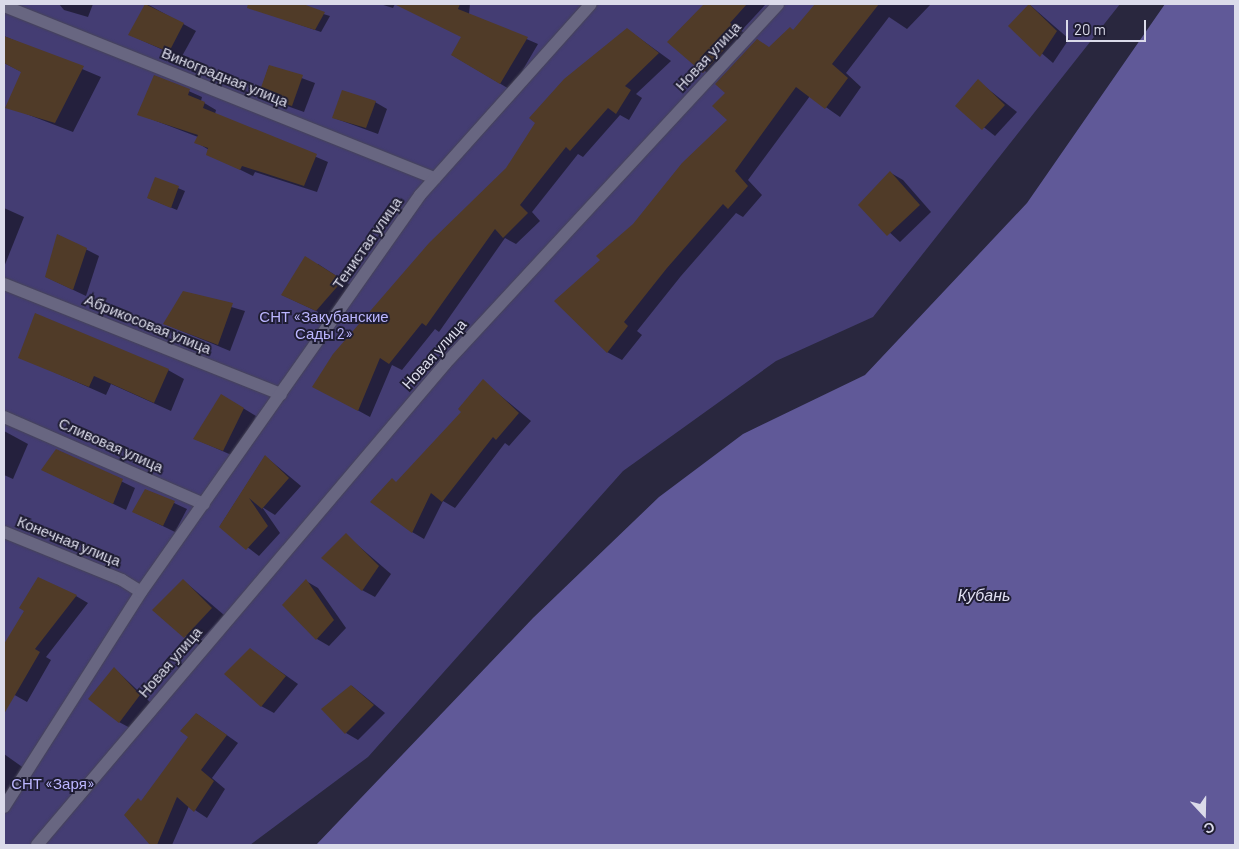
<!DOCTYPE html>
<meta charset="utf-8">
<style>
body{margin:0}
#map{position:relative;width:1239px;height:849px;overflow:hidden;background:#29273e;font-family:Barlow,sans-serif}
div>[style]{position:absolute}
.green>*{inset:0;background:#443d73}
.water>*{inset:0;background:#605998}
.shadow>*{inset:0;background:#0007}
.building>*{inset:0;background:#503b28}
.roads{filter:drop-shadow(0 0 1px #464457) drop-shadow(0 0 1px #464457)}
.minor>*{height:12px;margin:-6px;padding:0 6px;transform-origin:6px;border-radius:6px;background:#686681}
span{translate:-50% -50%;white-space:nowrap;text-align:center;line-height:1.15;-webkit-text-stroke:4px #1f1d33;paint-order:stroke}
.street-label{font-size:15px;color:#dbdbea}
.park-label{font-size:15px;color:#bcb6ff}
.water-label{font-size:16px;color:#dfdef1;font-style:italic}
.frame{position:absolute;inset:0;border:5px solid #dbdbea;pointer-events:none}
.north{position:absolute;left:1179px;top:789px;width:50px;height:50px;-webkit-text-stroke:4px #1f1d33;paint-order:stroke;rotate:159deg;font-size:14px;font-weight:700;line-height:20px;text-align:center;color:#dbdbea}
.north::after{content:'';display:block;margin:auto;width:18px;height:22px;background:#dbdbea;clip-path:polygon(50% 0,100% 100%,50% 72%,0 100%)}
.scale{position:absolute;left:1066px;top:20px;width:80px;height:22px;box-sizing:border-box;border:2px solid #dbdbea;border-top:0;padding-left:6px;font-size:15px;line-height:18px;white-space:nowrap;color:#dbdbea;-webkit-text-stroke:4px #1f1d33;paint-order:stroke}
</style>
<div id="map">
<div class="green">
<i style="clip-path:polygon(4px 4px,1120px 4px,873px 317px,776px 361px,623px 471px,368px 757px,250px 845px,4px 845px)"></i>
</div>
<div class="water">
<i style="clip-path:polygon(1165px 4px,1235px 4px,1235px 845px,316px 845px,533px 618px,659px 497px,743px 434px,865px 375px,1027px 203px)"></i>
</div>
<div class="shadow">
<i style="clip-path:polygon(59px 4px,93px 4px,88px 17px,64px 10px)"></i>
<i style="clip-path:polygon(147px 4px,196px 31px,181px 58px,130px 35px)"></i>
<i style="clip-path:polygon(290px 4px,330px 16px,321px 32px,286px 20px)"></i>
<i style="clip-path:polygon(380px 4px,395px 4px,393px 8px)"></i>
<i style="clip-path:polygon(429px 4px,470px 4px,469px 14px,538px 44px,511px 90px,452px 55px,463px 37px,423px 17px)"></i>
<i style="clip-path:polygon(708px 4px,766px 4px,741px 31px,754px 38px,716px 80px,669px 42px)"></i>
<i style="clip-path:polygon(817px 4px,931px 4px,907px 29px,889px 17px,846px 73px,861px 87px,840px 117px,810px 96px,748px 180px,762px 195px,743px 217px,736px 213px,681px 276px,637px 331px,642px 335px,622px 360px,607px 352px,602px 260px,729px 120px,769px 48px,790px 28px,794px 31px)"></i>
<i style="clip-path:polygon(1030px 5px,1069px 39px,1053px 63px,1010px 26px)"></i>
<i style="clip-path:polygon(627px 29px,671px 61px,636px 94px,642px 98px,629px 120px,620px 115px,583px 157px,578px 154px,532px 212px,540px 221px,516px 244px,505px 238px,439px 332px,435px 329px,402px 370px,392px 365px,370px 417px,326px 393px,507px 169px)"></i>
<i style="clip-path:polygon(4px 36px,101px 77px,73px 132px,11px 108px,22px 72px,4px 63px)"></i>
<i style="clip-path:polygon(269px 66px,315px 83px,304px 112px,259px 96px)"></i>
<i style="clip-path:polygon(155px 76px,202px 97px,201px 101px,216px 110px,215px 114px,328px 162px,317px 192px,255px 172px,253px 176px,208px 154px,209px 150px,196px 142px,198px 137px,138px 114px)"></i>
<i style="clip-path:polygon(978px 81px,1017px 112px,995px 136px,957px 106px)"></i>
<i style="clip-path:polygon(375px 102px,387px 109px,378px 134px,334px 118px)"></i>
<i style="clip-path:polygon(891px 173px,903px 180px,931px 212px,900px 242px,860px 205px)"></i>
<i style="clip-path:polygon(156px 179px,185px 191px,177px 210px,148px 198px)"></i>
<i style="clip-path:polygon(4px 208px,24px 217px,4px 267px)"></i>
<i style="clip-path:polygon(58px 235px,99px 256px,86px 296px,46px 277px)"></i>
<i style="clip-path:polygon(318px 264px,355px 288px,329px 317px,282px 295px)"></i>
<i style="clip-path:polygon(183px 293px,245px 311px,230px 351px,165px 324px)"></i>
<i style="clip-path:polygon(20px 357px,168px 370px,184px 379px,171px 411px,111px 384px,106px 395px)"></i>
<i style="clip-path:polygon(483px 381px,531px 421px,509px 446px,505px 443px,455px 508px,443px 501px,424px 539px,412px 532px,397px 482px,463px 412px)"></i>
<i style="clip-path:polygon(233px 402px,256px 416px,236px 457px,195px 439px)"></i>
<i style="clip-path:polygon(4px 431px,28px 444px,13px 479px,4px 475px)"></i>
<i style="clip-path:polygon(57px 450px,135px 488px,126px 510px,43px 470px)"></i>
<i style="clip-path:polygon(265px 456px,301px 486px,275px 515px,262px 507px,280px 533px,259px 556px,220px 526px)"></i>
<i style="clip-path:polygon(146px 490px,187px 509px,175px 532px,134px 512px)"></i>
<i style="clip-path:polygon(346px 535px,391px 574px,375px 597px,362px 590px)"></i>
<i style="clip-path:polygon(183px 580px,224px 615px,197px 644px,154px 610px)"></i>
<i style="clip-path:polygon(306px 581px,318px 588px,346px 628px,329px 646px,317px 639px)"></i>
<i style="clip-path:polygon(76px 596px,88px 603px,46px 657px,51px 660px,27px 702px,4px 689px,4px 646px,26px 611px)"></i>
<i style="clip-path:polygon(250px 650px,298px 684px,274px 713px,261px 706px)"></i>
<i style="clip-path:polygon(114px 668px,151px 703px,132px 729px,119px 722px)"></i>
<i style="clip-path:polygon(352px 686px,385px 713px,358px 740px,346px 733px)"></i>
<i style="clip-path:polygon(197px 714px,238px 743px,212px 778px,225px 789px,207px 818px,189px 806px,172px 845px,152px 845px,126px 815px,142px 802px,190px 737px)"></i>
<i style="clip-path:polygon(4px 754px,28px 771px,4px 806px)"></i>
</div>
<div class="building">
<i style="clip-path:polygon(145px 4px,184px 23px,169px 52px,128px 35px)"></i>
<i style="clip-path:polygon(248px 4px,303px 4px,325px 12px,315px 30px,247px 8px)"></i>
<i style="clip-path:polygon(394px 4px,460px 4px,458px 9px,528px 37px,500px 84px,451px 55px,461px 37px)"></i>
<i style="clip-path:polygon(704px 4px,747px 4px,730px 23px,742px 30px,703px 73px,667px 42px)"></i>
<i style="clip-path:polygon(815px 4px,879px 4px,832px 64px,848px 78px,825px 109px,796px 87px,735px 171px,748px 186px,728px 209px,723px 204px,667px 268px,624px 322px,628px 326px,607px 353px,554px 301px,600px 260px,596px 256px,633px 224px,682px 163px,727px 120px,712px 106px,725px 93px,715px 84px,757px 39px,769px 47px,790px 27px,793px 30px)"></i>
<i style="clip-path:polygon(1029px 4px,1057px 31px,1040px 57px,1008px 26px)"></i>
<i style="clip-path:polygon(627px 28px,659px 53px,625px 86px,631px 90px,616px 114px,608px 108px,570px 151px,566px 147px,520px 205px,528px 213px,503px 238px,495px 229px,426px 326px,422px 323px,389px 364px,380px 358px,358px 411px,312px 387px,333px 354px,429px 243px,506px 168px,535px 123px,529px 118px,564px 79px)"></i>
<i style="clip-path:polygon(4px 36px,84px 66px,55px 123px,5px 108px,21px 72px,4px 63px)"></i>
<i style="clip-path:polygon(269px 65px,303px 75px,292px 106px,258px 96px)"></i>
<i style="clip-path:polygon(154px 75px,190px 89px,188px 95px,205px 102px,203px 108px,317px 154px,304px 186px,242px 166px,240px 170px,206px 155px,208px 148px,194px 143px,198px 135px,137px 115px)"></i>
<i style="clip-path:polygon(978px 79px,1005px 105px,982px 130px,955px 106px)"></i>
<i style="clip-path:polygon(342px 90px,376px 101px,366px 128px,332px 118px)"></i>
<i style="clip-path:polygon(890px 171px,920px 205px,887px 236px,858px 205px)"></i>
<i style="clip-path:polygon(155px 177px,179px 186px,171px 208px,147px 198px)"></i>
<i style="clip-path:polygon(57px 234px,87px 248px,73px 290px,45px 277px)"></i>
<i style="clip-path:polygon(305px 256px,343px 280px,316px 311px,281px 295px)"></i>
<i style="clip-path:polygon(183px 291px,233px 303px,218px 345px,163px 324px)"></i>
<i style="clip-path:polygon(35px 313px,169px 369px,154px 403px,94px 376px,89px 387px,18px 358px)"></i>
<i style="clip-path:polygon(483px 379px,519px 413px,496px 440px,493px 437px,442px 502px,431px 493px,412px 533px,370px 502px,392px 478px,396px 482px,461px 412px,458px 409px)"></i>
<i style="clip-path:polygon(221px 394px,244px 408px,223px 451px,193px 439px)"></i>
<i style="clip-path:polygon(56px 449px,123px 479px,113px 504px,41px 470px)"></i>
<i style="clip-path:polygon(265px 455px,289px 478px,262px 509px,249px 498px,268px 526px,246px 550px,219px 527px)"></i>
<i style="clip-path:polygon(145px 489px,175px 501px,163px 526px,132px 512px)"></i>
<i style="clip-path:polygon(346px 533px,379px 566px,362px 591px,321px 558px)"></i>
<i style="clip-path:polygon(38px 577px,77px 595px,35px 649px,40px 652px,4px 714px,4px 644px,24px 611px,19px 608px)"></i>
<i style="clip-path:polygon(183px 579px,212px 608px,184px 638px,152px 610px)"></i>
<i style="clip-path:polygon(306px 579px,334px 620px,316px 640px,282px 605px)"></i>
<i style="clip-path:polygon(250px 648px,286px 676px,261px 707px,224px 674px)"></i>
<i style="clip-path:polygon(114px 667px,140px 695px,119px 723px,88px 699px)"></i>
<i style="clip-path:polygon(351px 685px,374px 705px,345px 734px,321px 709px)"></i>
<i style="clip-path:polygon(196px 713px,227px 735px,201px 770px,214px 781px,194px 812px,177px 797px,157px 845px,150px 845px,124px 815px,138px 798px,141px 801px,188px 737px,180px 731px)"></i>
</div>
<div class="roads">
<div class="minor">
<i style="left:4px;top:6px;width:464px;rotate:21.8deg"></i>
<i style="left:4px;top:284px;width:298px;rotate:21.7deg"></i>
<i style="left:4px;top:417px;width:218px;rotate:23.5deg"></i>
<i style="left:4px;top:532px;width:127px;rotate:22.1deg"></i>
<i style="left:122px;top:580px;width:22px;rotate:32deg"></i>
<i style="left:4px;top:807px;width:255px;rotate:-57.5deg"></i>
<i style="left:141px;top:592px;width:485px;rotate:-54.9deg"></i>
<i style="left:420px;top:195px;width:256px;rotate:-48.2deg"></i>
<i style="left:37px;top:845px;width:631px;rotate:-49.69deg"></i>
<i style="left:445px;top:364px;width:490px;rotate:-47.2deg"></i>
</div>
</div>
<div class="street-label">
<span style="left:708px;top:56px;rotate:-47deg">Новая улица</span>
<span style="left:225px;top:77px;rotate:22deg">Виноградная улица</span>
<span style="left:367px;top:243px;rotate:-55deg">Тенистая улица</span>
<span style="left:148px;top:324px;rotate:22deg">Абрикосовая улица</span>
<span style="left:434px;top:354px;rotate:-48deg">Новая улица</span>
<span style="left:111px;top:445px;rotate:24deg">Сливовая улица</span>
<span style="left:69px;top:541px;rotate:22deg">Конечная улица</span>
<span style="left:170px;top:662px;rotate:-49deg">Новая улица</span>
</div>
<div class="park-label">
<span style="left:324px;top:325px">СНТ «Закубанские<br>Сады 2»</span>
<span style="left:53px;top:784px">СНТ «Заря»</span>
</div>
<div class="water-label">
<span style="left:984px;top:595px">Кубань</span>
</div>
<div class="frame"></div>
<div class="north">С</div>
<div class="scale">20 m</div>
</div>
